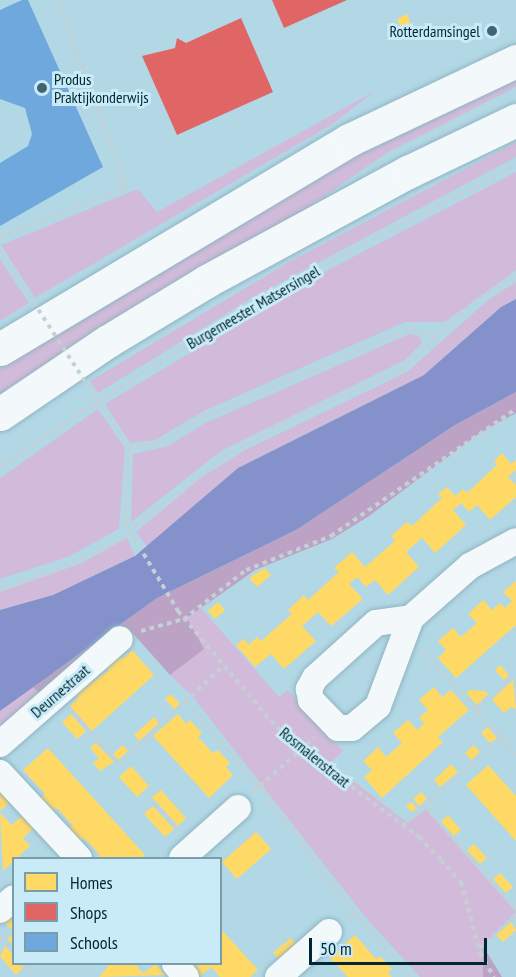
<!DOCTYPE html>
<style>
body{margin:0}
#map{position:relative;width:516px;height:977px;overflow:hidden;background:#b2d8e6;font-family:"PT Sans Narrow",sans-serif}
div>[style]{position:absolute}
.green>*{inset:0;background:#d2bbda}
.forest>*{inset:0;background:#bca2c4}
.water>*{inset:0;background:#8491ca}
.homes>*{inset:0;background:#ffd966}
.shops>*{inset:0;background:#e06666}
.schools>*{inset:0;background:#6fa8dc}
.path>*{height:4px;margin-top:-2px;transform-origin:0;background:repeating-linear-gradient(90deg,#c4d0d4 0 4.5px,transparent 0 9px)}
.roads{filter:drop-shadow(0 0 2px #91b4c1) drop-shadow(0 0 2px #91b4c1)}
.minor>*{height:26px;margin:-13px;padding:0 13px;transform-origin:13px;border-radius:13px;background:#f3f9fb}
.primary>*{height:33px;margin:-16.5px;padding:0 16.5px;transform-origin:16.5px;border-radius:16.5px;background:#f3f9fb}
.path-bridge>*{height:4px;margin-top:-2px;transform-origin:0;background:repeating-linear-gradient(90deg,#c4d0d4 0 4.5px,transparent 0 9px)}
.dots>*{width:16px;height:16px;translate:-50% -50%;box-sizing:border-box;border:3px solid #c9ebf7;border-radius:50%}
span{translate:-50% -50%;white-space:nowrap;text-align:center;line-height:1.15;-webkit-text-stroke:6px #c9ebf7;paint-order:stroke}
.poi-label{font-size:16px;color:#002733}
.right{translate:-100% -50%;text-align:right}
.left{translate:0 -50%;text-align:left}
.street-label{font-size:16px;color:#002733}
.legend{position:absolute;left:12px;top:857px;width:210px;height:108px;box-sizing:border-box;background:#c9ebf7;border:2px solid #799da9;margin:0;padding:8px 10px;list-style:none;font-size:18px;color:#002733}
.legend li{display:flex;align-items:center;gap:12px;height:30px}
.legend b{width:30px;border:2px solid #799da9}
.scale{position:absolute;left:309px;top:938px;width:178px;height:27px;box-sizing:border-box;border:3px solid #002733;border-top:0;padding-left:8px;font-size:18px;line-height:21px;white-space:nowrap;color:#002733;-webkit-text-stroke:4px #c9ebf7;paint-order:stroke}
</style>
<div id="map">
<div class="green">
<i style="clip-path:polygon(516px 76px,516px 87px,387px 153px,294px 217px,0 398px,0 366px,76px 317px,349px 159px)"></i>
<i style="clip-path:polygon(375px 91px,331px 125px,35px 298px,1px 245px,138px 189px,157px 212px)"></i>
<i style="clip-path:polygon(516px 142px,516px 157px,252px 298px,98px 393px,90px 381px,289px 262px)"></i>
<i style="clip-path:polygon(516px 172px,516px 270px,445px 322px,405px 322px,206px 410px,155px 440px,130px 443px,105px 404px,324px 272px)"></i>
<i style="clip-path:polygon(0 259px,29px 303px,0 321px)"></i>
<i style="clip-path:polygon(516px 282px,516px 299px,501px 307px,424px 375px,238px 468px,147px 547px,136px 532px,202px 477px,245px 450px,407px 372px,488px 300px)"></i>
<i style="clip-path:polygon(410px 334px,419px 336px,422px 343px,405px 360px,221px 451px,131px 522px,133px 454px,168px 446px,205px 423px)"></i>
<i style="clip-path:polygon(98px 409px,125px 448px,119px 529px,68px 557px,0 579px,0 478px)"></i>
<i style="clip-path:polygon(127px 538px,135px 556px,53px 595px,0 610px,0 592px,82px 563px)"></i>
<i style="clip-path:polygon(201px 608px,279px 697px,288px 690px,343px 751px,330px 763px,408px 823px,426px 809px,516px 912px,483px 946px,483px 977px,420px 977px,366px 918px,192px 696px,170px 675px,203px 649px,187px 619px)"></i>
<i style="clip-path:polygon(33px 687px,39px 693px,0 727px,0 711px)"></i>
</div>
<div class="forest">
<i style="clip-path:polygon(516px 392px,516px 413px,480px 433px,369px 516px,332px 539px,255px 570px,187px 618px,204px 649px,170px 675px,129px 629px,60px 689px,49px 683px,39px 693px,33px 687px,157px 598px,296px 530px,455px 425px)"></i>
<i style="clip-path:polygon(483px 946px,502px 977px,483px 977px)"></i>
</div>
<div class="water">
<i style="clip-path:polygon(516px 299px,516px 392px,455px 425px,296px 530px,157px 598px,0 711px,0 610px,53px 595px,135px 556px,238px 468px,424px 375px,501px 307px)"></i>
</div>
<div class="homes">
<i style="clip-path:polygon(407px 14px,411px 24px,401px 28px,397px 19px)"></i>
<i style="clip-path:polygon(502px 453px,511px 464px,516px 460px,516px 470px,508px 477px,516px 485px,516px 497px,490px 520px,477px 505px,469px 512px,461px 503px,453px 510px,466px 525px,435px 553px,422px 538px,406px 552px,419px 567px,388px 595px,375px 580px,366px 587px,357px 577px,349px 584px,363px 599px,331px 626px,318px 612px,302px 626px,316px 641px,284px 669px,271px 654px,255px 667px,236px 645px,244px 639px,249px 645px,257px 637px,261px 641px,292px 614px,288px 610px,304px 595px,308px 600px,339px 572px,334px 568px,352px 552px,365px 567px,395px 541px,391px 536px,407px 522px,412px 526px,442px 498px,438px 494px,447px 487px,455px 496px,463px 489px,467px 493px,497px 465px,494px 461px)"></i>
<i style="clip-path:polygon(265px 568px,271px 575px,257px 587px,249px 578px)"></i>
<i style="clip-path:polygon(516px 581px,516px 625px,456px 678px,438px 658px,446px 650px,438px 641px,453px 628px,461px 637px,477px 623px,468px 614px,483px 600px,492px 610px,500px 603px,505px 608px,512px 601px,503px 592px)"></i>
<i style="clip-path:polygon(218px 602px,225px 610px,215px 619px,208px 611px)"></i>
<i style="clip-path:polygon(132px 650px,154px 675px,92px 731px,70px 706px,79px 697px,76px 694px,109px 670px,106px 667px,119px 655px,123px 659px)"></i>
<i style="clip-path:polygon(500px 665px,509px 675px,504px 680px,495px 670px)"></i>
<i style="clip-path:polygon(513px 680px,516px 709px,511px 707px,504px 713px,492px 700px)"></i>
<i style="clip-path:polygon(434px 687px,442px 697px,451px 690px,469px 710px,438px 737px,443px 742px,382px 798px,364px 777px,372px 770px,363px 761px,378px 747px,386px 757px,402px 743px,393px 733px,408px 720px,417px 730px,424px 723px,419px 718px,428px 710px,419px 700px)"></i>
<i style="clip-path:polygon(470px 690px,485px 691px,488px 694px,477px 705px,466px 693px)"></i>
<i style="clip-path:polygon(171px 694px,180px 704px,174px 709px,165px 699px)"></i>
<i style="clip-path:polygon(71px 714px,86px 731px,77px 739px,62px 722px)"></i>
<i style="clip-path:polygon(178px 714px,186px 724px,190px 720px,202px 733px,198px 737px,213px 753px,218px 750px,230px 763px,226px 767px,233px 775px,209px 798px,153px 736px)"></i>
<i style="clip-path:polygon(154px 717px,159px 723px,139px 741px,134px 735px)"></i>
<i style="clip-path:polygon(488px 727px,497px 738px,490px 743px,481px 733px)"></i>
<i style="clip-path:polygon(96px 743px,114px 762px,100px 771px,93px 763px,99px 758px,90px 748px)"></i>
<i style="clip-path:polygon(123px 745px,128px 751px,118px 760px,113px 754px)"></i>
<i style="clip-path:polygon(474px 745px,480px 752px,471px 760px,465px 753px)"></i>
<i style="clip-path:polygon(48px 748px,145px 855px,141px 858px,95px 858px,100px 855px,84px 838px,79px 842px,68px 829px,72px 825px,57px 808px,52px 812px,40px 798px,45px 794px,23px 770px)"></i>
<i style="clip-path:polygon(451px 764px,458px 772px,440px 787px,434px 780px)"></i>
<i style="clip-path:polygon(488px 765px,516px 796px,516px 841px,466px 785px)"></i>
<i style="clip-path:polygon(131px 766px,149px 786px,137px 797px,119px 777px)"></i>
<i style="clip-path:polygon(0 789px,11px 801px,0 811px)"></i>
<i style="clip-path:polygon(161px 790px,186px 818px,178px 826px,152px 797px)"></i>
<i style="clip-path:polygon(421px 792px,427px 799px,419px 806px,413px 799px)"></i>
<i style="clip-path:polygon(411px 802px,417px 808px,412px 812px,406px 806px)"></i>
<i style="clip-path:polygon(153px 806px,174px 829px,165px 837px,144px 814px)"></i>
<i style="clip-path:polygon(0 813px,12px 825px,23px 815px,34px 828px,23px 838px,30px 846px,3px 871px)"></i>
<i style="clip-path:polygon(448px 815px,461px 830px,454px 836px,441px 822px)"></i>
<i style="clip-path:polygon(256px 832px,271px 849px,237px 879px,222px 862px)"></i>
<i style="clip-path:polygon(474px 844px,487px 858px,480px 864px,467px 850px)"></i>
<i style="clip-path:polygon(500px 873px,513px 887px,506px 893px,493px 879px)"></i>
<i style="clip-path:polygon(14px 913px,14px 932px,4px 922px)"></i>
<i style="clip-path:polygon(511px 922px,516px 930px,503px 942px,496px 935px)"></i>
<i style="clip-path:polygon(220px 928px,258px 970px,250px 977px,220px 977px,211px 967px,199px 977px,188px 965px,220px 964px)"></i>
<i style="clip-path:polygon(14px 933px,14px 946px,7px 939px)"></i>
<i style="clip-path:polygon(355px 935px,376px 959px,380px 956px,392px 969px,388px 973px,392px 977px,348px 977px,330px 958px)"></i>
<i style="clip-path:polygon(291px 938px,298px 946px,281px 962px,273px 953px)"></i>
<i style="clip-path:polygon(5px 946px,14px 956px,14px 964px,24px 967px,16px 975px,0 956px)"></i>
<i style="clip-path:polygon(110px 964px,135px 964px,143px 973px,156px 964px,166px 975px,99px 977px)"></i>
</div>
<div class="shops">
<i style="clip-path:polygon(272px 0,347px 0,284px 28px)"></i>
<i style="clip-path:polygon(241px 18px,273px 92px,177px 135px,142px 56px,175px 48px,177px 38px,186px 43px)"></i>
</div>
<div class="schools">
<i style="clip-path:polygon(22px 0,28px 0,103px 167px,0 226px,0 163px,28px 146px,32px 134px,25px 108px,0 99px,0 10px)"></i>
</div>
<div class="path">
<i style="left:0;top:237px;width:135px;rotate:-21.3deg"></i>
<i style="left:126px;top:188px;width:200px;rotate:-109.9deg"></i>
<i style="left:0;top:251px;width:7px;rotate:56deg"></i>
<i style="left:113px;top:424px;width:29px;rotate:56deg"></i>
<i style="left:129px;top:448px;width:75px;rotate:93.1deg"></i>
<i style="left:125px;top:523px;width:103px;rotate:58.9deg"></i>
<i style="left:178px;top:611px;width:144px;rotate:49.8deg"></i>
<i style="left:271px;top:721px;width:41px;rotate:43deg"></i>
<i style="left:301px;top:749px;width:147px;rotate:36.7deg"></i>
<i style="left:419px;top:837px;width:32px;rotate:46deg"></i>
<i style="left:441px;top:860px;width:30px;rotate:48deg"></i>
<i style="left:461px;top:882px;width:73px;rotate:75deg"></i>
<i style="left:480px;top:953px;width:28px;rotate:60deg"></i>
<i style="left:129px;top:448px;width:33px;rotate:-11deg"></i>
<i style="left:161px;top:442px;width:51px;rotate:-30.6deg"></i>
<i style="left:205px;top:416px;width:225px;rotate:-23deg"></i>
<i style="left:412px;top:328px;width:24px;rotate:19deg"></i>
<i style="left:0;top:466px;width:241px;rotate:-33deg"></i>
<i style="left:202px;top:335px;width:132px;rotate:-30.1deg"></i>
<i style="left:316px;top:269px;width:225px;rotate:-27.5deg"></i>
<i style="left:0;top:588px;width:60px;rotate:-17.5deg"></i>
<i style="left:57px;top:570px;width:62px;rotate:-24.9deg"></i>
<i style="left:113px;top:544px;width:141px;rotate:-38.1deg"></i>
<i style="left:224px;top:457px;width:67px;rotate:-29.6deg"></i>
<i style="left:282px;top:424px;width:130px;rotate:-24.6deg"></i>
<i style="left:400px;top:370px;width:99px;rotate:-42.5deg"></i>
<i style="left:473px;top:303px;width:51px;rotate:-33.1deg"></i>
<i style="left:141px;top:631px;width:45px;rotate:-15.6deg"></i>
<i style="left:184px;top:619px;width:79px;rotate:-38.3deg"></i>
<i style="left:246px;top:570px;width:92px;rotate:-21.8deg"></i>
<i style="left:331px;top:536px;width:224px;rotate:-34.5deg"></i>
<i style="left:424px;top:652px;width:137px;rotate:48deg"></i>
<i style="left:185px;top:701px;width:113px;rotate:49deg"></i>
<i style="left:259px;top:786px;width:157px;rotate:53.3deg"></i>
<i style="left:476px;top:710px;width:54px;rotate:-42deg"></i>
<i style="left:71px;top:711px;width:72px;rotate:47.8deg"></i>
<i style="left:119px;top:764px;width:143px;rotate:-43.3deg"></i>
<i style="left:253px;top:792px;width:83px;rotate:-41.6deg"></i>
<i style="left:149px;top:798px;width:45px;rotate:47.7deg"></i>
<i style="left:424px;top:805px;width:139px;rotate:48.5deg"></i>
<i style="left:402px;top:826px;width:132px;rotate:-41.6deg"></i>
<i style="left:346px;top:918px;width:9px;rotate:-41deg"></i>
<i style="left:353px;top:912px;width:86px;rotate:48.8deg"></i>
<i style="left:0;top:937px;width:21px;rotate:47deg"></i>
<i style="left:479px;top:948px;width:50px;rotate:-41.7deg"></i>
<i style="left:24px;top:964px;width:18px;rotate:47deg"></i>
</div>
<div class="roads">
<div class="minor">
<i style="left:411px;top:618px;width:35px;rotate:172deg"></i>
<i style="left:376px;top:623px;width:82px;rotate:138deg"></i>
<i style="left:315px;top:678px;width:13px;rotate:119deg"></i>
<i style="left:309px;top:689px;width:11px;rotate:80deg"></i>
<i style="left:311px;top:700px;width:39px;rotate:46deg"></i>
<i style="left:338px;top:728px;width:14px"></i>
<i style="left:352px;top:728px;width:34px;rotate:-40deg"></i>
<i style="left:378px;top:706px;width:94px;rotate:-69.4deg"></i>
<i style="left:411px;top:618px;width:79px;rotate:-41.4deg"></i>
<i style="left:470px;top:566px;width:52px;rotate:-28.5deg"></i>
<i style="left:0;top:744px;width:159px;rotate:-41.2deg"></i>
<i style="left:0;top:773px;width:116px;rotate:47.1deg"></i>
<i style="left:182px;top:858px;width:75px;rotate:-41.8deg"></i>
<i style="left:0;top:910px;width:18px;rotate:-41deg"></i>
<i style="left:175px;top:964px;width:17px;rotate:50deg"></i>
<i style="left:278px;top:977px;width:68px;rotate:-41.4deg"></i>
</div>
<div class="primary">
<i style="left:0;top:349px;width:407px;rotate:-30.9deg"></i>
<i style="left:349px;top:140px;width:185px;rotate:-25.3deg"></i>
<i style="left:0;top:414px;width:130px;rotate:-34.1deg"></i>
<i style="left:108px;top:341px;width:116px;rotate:-31.2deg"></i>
<i style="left:207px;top:281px;width:229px;rotate:-28.5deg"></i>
<i style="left:408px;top:172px;width:120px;rotate:-25.7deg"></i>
</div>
</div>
<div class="path-bridge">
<i style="left:4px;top:257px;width:199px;rotate:56.9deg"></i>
</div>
<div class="dots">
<i style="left:492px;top:31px;background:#3e6572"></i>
<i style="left:42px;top:88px;background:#3e6572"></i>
</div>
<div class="poi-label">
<span class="right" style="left:480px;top:31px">Rotterdamsingel</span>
<span class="left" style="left:54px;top:88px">Produs<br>Praktijkonderwijs</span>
</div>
<div class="street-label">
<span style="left:253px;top:307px;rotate:-30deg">Burgemeester Matsersingel</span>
<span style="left:60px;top:691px;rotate:-41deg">Deurnestraat</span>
<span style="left:315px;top:757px;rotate:39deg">Rosmalenstraat</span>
</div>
<ul class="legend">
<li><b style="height:16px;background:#ffd966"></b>Homes</li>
<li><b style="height:16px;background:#e06666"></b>Shops</li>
<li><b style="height:16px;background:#6fa8dc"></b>Schools</li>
</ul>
<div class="scale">50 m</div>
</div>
